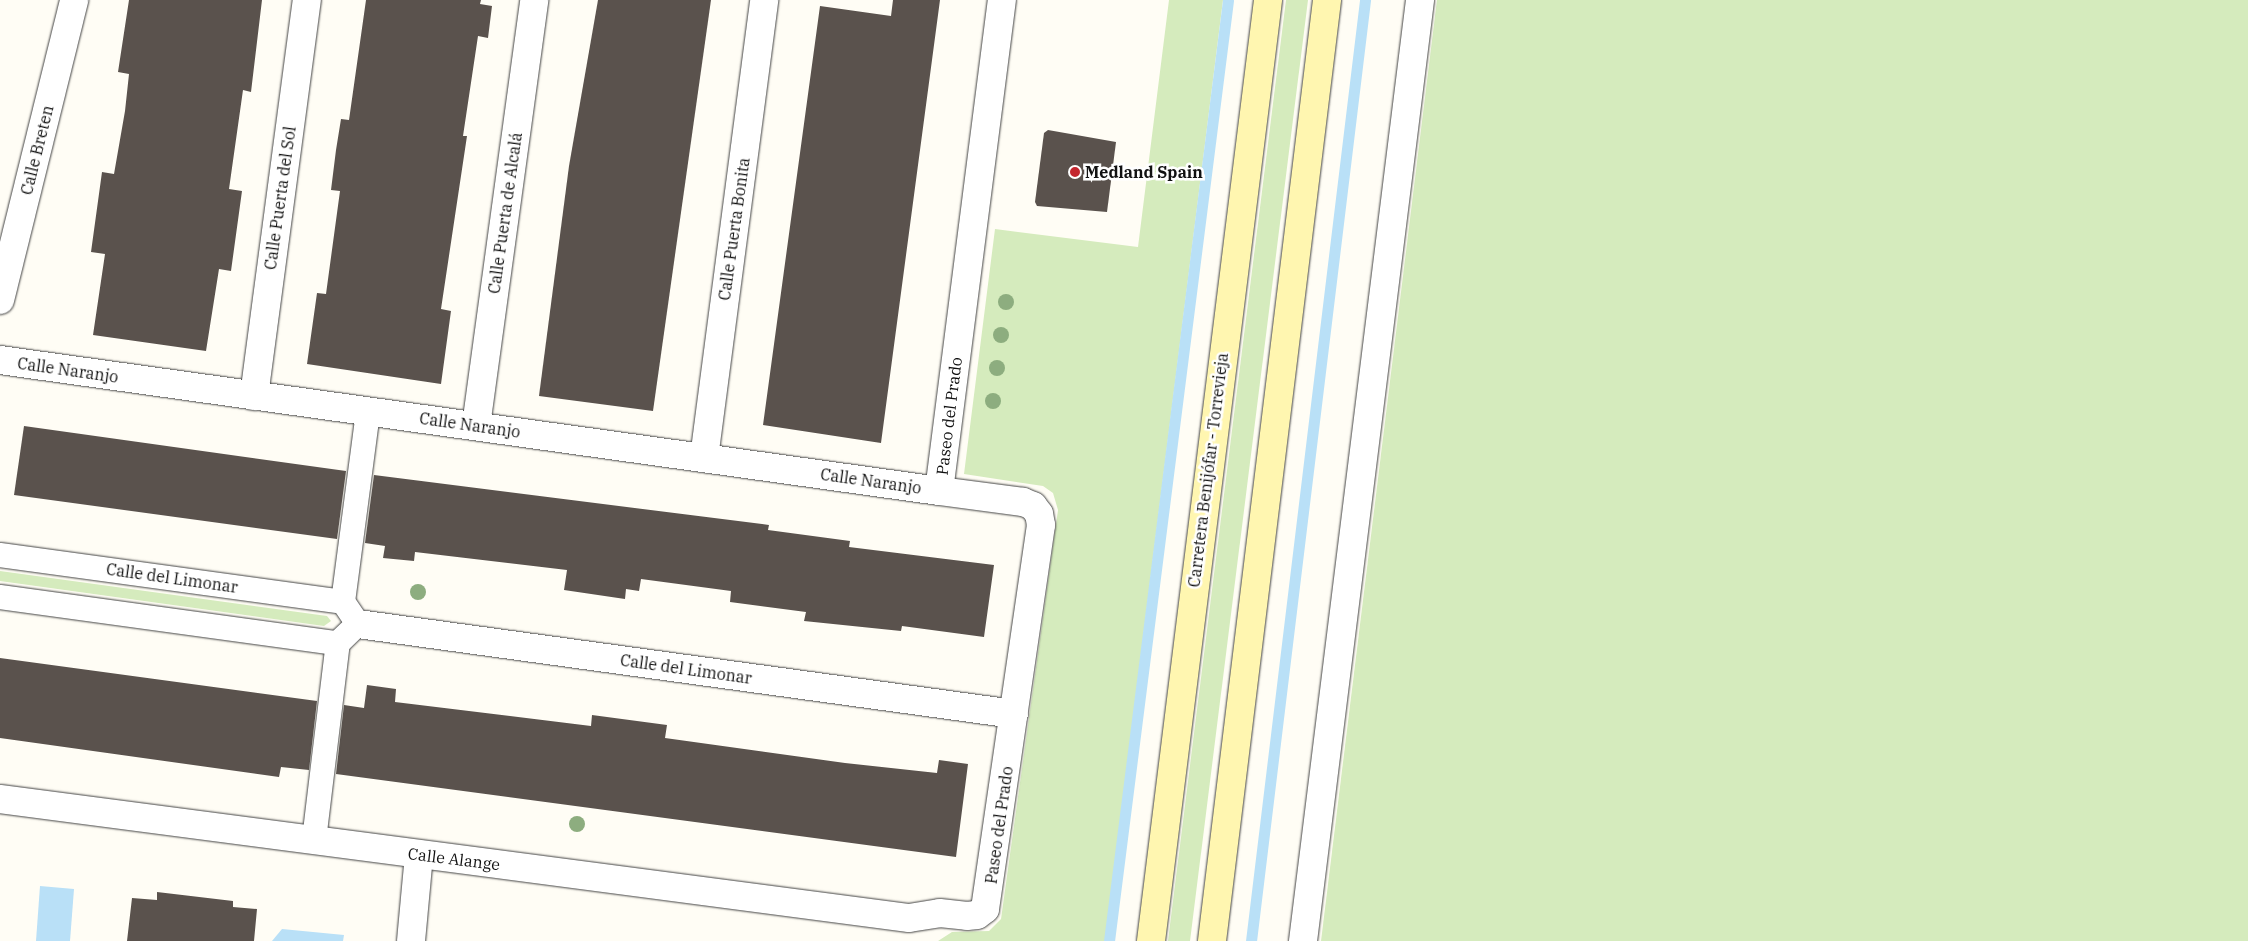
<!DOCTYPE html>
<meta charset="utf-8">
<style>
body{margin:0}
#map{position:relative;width:2248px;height:941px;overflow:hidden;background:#fffdf5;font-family:"IBM Plex Serif",serif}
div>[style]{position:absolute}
.green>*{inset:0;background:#d5ebbd}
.water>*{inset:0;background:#b9e0f7}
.stream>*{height:11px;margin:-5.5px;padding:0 5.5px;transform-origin:5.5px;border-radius:5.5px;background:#b9e0f7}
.building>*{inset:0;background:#5a524d}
.roads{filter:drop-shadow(0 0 1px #444) drop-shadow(0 0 1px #444)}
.service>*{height:24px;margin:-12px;padding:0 12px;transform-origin:12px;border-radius:12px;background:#fff}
.minor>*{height:28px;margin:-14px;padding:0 14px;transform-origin:14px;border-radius:14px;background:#fff}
.secondary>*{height:28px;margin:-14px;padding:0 14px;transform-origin:14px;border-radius:14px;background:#fff6b0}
.trees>*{width:16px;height:16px;margin:-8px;border-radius:50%;background:#8dad7f}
.dots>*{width:14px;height:14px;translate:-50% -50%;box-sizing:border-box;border:2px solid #fff;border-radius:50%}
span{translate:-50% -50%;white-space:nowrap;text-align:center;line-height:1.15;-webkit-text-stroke:5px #fff;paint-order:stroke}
.street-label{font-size:16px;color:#111}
.poi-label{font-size:16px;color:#111;font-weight:700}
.left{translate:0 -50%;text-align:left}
</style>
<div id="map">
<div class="green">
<i style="clip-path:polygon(1169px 0,1223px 0,1105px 941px,938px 941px,952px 932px,989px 931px,1001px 919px,1058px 510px,1053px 493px,1043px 486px,964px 474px,995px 229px,1138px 247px)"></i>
<i style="clip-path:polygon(1286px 0,1308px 0,1190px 941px,1168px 941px)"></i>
<i style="clip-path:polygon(1437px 0,2248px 0,2248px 941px,1321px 941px)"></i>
<i style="clip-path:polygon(0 571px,327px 616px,331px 621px,324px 626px,0 581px)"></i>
</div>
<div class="water">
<i style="clip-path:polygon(40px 886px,74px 889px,70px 941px,36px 941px)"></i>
<i style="clip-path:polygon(282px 929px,344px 935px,343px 941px,272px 941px)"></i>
</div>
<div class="stream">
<i style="left:1109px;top:941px;width:948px;rotate:-82.79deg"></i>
<i style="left:1251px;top:941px;width:948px;rotate:-83.09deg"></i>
</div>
<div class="building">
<i style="clip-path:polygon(129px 0,262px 0,251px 92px,243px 90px,229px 189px,242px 191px,231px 271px,219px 269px,206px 351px,93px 335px,105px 254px,91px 252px,102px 172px,114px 174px,125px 111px,129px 74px,118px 72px)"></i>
<i style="clip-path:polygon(366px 0,481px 0,480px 4px,492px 6px,488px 38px,478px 36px,463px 136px,467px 136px,441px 309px,451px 311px,441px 384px,307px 364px,317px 293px,326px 294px,340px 191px,331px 190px,336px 150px,341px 119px,349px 120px)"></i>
<i style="clip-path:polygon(598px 0,711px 0,653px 411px,539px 396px,569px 166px)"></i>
<i style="clip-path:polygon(893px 0,940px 0,881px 443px,763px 425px,820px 6px,891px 16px)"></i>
<i style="clip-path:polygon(1048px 130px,1116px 142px,1107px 212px,1037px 206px,1035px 202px,1044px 133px)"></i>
<i style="clip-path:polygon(24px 426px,346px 471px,337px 539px,14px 495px)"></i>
<i style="clip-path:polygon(374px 475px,769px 525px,768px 530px,850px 541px,849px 547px,994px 565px,984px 637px,902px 626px,901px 631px,804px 621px,806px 612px,730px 602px,731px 591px,641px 579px,639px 591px,626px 589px,625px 599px,564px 590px,567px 570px,415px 552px,414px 561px,383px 558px,385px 546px,365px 543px)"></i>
<i style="clip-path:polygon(0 658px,317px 701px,309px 770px,281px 767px,279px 777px,0 738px)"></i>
<i style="clip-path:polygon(367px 685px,396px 689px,395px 702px,591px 726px,592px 715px,667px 725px,665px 738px,845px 763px,937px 773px,939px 760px,968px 764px,956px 857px,336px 774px,344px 705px,364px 708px)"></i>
<i style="clip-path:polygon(157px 892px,233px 901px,233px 907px,257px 909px,254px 941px,127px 941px,132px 898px,157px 900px)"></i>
</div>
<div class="roads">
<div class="service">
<i style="left:0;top:555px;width:346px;rotate:7.8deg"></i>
<i style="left:0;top:597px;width:341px;rotate:7.8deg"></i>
<i style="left:314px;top:840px;width:198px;rotate:-83.1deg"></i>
<i style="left:338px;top:643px;width:28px;rotate:-44deg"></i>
<i style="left:358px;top:624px;width:27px;rotate:-124deg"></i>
<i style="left:343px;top:602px;width:193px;rotate:-82.5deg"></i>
</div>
<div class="minor">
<i style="left:0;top:300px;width:309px;rotate:-76.1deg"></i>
<i style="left:0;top:360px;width:948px;rotate:7.94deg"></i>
<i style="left:254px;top:396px;width:400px;rotate:-82.4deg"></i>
<i style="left:476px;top:426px;width:430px;rotate:-82.2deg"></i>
<i style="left:704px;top:458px;width:462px;rotate:-82.5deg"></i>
<i style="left:358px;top:624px;width:662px;rotate:7.81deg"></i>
<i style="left:0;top:799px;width:917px;rotate:7.46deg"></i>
<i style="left:909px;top:918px;width:31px;rotate:-9deg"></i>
<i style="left:940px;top:913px;width:27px;rotate:6deg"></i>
<i style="left:967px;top:916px;width:10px;rotate:-6deg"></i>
<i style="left:977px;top:915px;width:10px;rotate:-37deg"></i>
<i style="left:985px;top:909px;width:388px;rotate:-81.7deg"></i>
<i style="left:1041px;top:525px;width:11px;rotate:-100deg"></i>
<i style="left:1039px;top:514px;width:10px;rotate:-127deg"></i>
<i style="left:1033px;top:506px;width:11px;rotate:-158deg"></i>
<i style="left:1023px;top:502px;width:85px;rotate:-172.5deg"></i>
<i style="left:939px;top:491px;width:495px;rotate:-82.7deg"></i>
<i style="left:411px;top:941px;width:87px;rotate:-84.7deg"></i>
<i style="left:1303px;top:941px;width:948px;rotate:-82.91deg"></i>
</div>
<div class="secondary">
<i style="left:1151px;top:941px;width:948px;rotate:-82.91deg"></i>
<i style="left:1212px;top:941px;width:948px;rotate:-83.03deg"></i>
</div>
</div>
<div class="trees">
<i style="left:1006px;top:302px"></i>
<i style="left:1001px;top:335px"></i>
<i style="left:997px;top:368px"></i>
<i style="left:993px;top:401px"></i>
<i style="left:418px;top:592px"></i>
<i style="left:577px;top:824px"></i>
</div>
<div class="dots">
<i style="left:1075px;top:172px;background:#c4262e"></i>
</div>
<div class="street-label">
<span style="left:37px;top:150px;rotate:-76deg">Calle Breten</span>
<span style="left:280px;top:198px;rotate:-82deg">Calle Puerta del Sol</span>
<span style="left:505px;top:213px;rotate:-82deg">Calle Puerta de Alcalá</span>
<span style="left:734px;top:229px;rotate:-82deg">Calle Puerta Bonita</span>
<span style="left:68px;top:370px;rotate:8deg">Calle Naranjo</span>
<span style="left:949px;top:416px;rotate:-83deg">Paseo del Prado</span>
<span style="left:470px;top:425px;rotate:8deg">Calle Naranjo</span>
<span style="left:1208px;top:470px;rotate:-83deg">Carretera Benijófar - Torrevieja</span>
<span style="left:871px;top:481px;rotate:8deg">Calle Naranjo</span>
<span style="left:172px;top:578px;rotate:8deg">Calle del Limonar</span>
<span style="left:686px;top:669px;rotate:8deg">Calle del Limonar</span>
<span style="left:999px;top:825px;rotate:-82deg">Paseo del Prado</span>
<span style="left:454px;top:859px;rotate:7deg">Calle Alange</span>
</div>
<div class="poi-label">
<span class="left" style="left:1085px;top:172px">Medland Spain</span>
</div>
</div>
